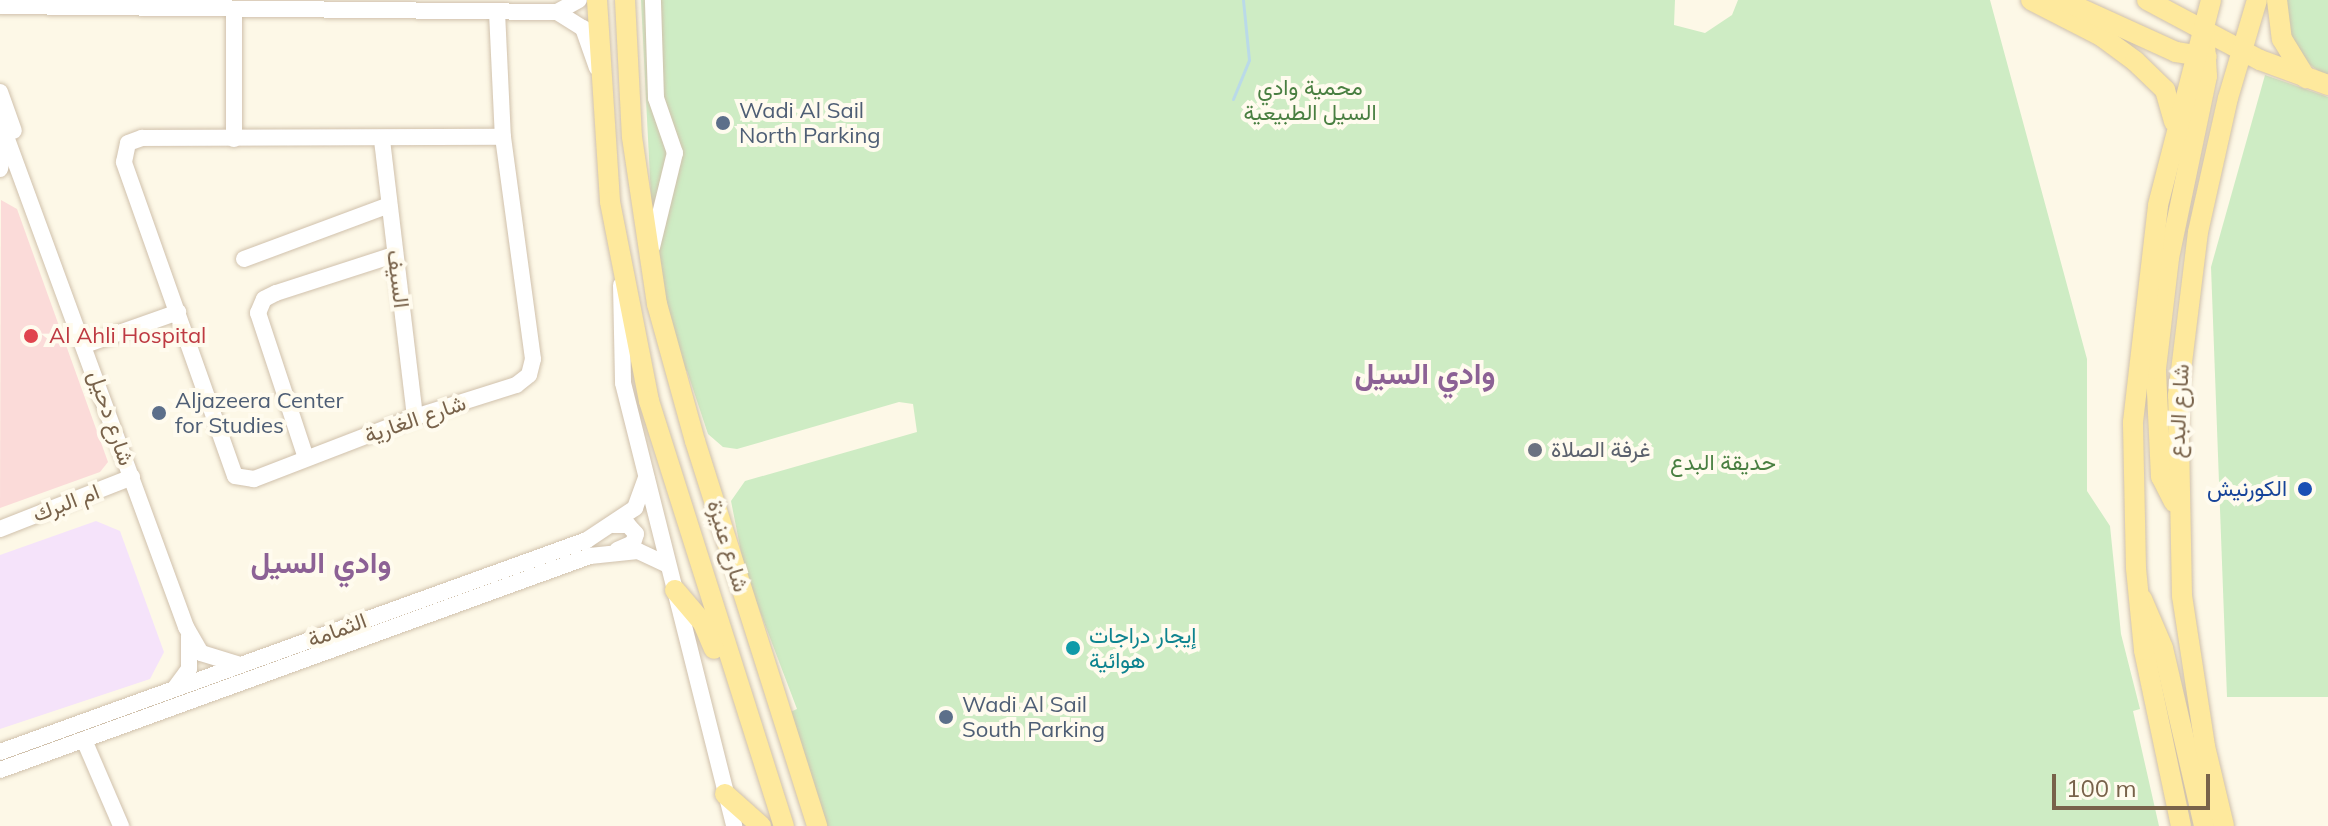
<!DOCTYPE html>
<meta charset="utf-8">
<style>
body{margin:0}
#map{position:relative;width:2328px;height:826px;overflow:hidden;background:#fdf8e7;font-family:Mulish,Vazirmatn,sans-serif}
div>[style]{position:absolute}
.education>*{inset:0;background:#f5e3fa}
.medical>*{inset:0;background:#fbdbd9}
.green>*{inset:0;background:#ceecc4}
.stream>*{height:3px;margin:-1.5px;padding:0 1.5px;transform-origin:1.5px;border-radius:1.5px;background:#badae8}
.roads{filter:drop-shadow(0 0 2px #d0c1ac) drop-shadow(0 0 2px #d0c1ac)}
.minor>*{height:16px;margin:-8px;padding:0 8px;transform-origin:8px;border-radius:8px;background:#fff}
.major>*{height:20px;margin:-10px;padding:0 10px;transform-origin:10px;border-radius:10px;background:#fee99d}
.dots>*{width:22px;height:22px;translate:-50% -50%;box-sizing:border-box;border:4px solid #fffbee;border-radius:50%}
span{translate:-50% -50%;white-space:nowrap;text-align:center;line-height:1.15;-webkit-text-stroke:8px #fffbee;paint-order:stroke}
.park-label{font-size:22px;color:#497f41}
.service-label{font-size:22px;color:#4e5e75}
.left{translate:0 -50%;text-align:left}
.street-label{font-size:22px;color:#78624a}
.health-label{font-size:22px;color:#be3a42}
.worship-label{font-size:22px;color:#5b616d}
.transit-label{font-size:22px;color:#164399}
.right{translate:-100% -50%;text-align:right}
.culture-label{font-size:22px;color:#0d838f}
.district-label{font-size:30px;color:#8c6195;font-weight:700}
.scale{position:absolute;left:2052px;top:774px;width:158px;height:36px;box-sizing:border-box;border:4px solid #78624a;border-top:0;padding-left:10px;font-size:24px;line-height:28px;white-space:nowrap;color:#78624a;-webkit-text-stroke:6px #fffbee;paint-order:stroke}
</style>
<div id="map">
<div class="education">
<i style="clip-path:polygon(96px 521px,120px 531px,164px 652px,150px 679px,0 729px,0 555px)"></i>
</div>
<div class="medical">
<i style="clip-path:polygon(1px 200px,17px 209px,108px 462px,100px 472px,0 508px)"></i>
</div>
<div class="green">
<i style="clip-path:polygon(641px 0,1675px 0,1674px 25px,1705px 33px,1732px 15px,1738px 0,1990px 0,2087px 359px,2087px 491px,2110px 526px,2121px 634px,2140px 709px,2133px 711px,2159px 826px,827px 826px,788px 713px,797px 709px,745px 572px,731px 501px,745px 481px,917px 432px,913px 404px,899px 402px,737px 449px,723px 447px,708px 434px,687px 371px,679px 364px,666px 309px,651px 198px)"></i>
<i style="clip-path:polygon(2285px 0,2328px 0,2328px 78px,2294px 53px)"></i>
<i style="clip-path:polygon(2265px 75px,2328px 97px,2328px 697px,2227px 697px,2211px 267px)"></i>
</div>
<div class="stream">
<i style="left:1233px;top:99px;width:42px;rotate:-67.7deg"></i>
<i style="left:1249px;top:60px;width:60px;rotate:-95.7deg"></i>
</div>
<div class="roads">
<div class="minor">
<i style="left:0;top:6px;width:557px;rotate:0.62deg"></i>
<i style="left:557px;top:12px;width:31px;rotate:32deg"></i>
<i style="left:583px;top:28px;width:42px;rotate:70.7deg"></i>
<i style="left:497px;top:12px;width:125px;rotate:87.3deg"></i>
<i style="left:503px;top:137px;width:224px;rotate:82.3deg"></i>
<i style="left:533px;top:359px;width:16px;rotate:104deg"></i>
<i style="left:529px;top:375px;width:16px;rotate:142deg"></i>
<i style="left:516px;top:385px;width:106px;rotate:162.4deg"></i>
<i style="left:415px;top:417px;width:173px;rotate:158.9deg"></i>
<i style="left:254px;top:479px;width:19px;rotate:-171deg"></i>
<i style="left:235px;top:476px;width:333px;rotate:-109.5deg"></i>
<i style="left:124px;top:162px;width:19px;rotate:-78deg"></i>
<i style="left:128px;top:143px;width:15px;rotate:-20deg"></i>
<i style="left:142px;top:138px;width:361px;rotate:-0.2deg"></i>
<i style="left:557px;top:12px;width:25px;rotate:-29deg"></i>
<i style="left:0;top:92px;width:41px;rotate:70.3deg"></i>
<i style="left:0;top:120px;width:540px;rotate:69.85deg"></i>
<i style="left:186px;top:627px;width:30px;rotate:60deg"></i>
<i style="left:201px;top:653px;width:39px;rotate:17deg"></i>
<i style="left:234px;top:139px;width:129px;rotate:-90deg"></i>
<i style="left:382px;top:140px;width:279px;rotate:83.2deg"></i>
<i style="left:0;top:169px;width:32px;rotate:-79deg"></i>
<i style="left:652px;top:247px;width:97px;rotate:-76.3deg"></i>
<i style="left:675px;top:153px;width:58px;rotate:-109.1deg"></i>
<i style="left:656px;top:98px;width:98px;rotate:-91.8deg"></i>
<i style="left:244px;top:259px;width:155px;rotate:-20.4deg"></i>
<i style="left:621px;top:285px;width:98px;rotate:88.8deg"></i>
<i style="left:623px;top:383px;width:457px;rotate:75.9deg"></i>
<i style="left:85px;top:345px;width:99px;rotate:-19.5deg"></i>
<i style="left:306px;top:458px;width:153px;rotate:-108.3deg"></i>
<i style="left:258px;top:313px;width:15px;rotate:-67deg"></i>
<i style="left:264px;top:299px;width:13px;rotate:-27deg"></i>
<i style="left:276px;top:293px;width:124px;rotate:-17.9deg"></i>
<i style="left:613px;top:525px;width:15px"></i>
<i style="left:628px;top:525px;width:12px;rotate:48deg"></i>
<i style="left:636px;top:534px;width:9px;rotate:108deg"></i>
<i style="left:633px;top:543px;width:17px;rotate:156deg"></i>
<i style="left:0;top:529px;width:142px;rotate:-21.5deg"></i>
<i style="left:175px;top:688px;width:24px;rotate:-54deg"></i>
<i style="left:189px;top:669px;width:33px;rotate:-90deg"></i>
<i style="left:84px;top:740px;width:94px;rotate:66.7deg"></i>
<i style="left:0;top:752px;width:624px;rotate:-19.86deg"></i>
<i style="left:587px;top:540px;width:58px;rotate:-33.7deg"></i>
<i style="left:635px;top:508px;width:33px;rotate:-70deg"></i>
<i style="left:0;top:770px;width:628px;rotate:-19.94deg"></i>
<i style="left:590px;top:556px;width:48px;rotate:-5.9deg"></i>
<i style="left:638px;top:551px;width:33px;rotate:25deg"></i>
</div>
<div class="major">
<i style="left:597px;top:0;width:202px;rotate:86.3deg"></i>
<i style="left:610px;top:202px;width:203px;rotate:78.9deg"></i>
<i style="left:649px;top:401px;width:446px;rotate:72.4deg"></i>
<i style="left:625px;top:0;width:137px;rotate:87.1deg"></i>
<i style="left:632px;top:137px;width:169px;rotate:81.5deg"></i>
<i style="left:657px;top:304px;width:142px;rotate:74.5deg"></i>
<i style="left:695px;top:441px;width:404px;rotate:72.4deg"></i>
<i style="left:2031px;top:0;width:79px;rotate:27.2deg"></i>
<i style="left:2101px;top:36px;width:42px;rotate:36.3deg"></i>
<i style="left:2135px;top:61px;width:42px;rotate:44deg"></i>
<i style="left:2165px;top:90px;width:33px;rotate:74deg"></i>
<i style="left:2062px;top:0;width:125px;rotate:24.5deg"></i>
<i style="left:2176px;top:52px;width:31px;rotate:9deg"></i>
<i style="left:2147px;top:0;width:128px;rotate:28deg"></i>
<i style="left:2260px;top:60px;width:72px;rotate:20.2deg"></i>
<i style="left:2277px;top:0;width:39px;rotate:83deg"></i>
<i style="left:2282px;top:39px;width:46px;rotate:58.4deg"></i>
<i style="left:2174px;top:502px;width:28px;rotate:-117deg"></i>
<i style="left:2161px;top:477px;width:108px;rotate:-92.7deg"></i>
<i style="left:2156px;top:369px;width:112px;rotate:-83.3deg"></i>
<i style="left:2169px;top:258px;width:186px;rotate:-78.2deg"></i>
<i style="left:2207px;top:76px;width:48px;rotate:-93.6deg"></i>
<i style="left:675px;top:590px;width:43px;rotate:49.7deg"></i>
<i style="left:703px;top:623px;width:28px;rotate:67deg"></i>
<i style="left:2142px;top:599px;width:53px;rotate:66.8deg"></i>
<i style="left:2163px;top:648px;width:183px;rotate:77deg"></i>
<i style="left:725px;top:794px;width:48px;rotate:41.6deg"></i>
<i style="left:2181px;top:826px;width:180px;rotate:-101.9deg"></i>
<i style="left:2144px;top:650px;width:82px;rotate:-95.6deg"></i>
<i style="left:2136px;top:568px;width:146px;rotate:-91.2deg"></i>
<i style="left:2133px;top:422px;width:218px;rotate:-83.4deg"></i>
<i style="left:2158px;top:205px;width:212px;rotate:-75.5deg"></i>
<i style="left:2224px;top:826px;width:82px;rotate:-103.4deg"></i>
<i style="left:2205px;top:746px;width:152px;rotate:-98.7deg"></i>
<i style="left:2182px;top:596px;width:201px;rotate:-91.1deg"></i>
<i style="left:2178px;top:395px;width:164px;rotate:-83deg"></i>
<i style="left:2198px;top:232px;width:137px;rotate:-77.4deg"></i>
<i style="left:2228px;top:98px;width:102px;rotate:-73.5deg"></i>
</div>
</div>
<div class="dots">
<i style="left:723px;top:123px;background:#5c6f8a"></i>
<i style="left:31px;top:336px;background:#e0444e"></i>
<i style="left:159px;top:413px;background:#5c6f8a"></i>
<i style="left:1535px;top:450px;background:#6b7280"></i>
<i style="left:2305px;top:489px;background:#1a4fb4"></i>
<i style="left:1073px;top:648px;background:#0f9aa8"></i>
<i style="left:946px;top:717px;background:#5c6f8a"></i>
</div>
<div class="park-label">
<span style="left:1310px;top:100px">محمية وادي<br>السيل الطبيعية</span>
<span style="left:1723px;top:463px">حديقة البدع</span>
</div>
<div class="service-label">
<span class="left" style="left:739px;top:123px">Wadi Al Sail<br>North Parking</span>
<span class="left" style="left:175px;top:413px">Aljazeera Center<br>for Studies</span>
<span class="left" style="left:962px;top:717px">Wadi Al Sail<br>South Parking</span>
</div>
<div class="street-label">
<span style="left:398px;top:279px;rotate:83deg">السيف</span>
<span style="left:2179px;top:411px;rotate:-87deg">شارع البدع</span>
<span style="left:111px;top:418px;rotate:71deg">شارع دحيل</span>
<span style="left:415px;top:419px;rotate:-19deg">شارع الغارية</span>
<span style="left:66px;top:503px;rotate:-21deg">ام البرك</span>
<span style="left:728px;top:546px;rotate:73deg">شارع عنيزة</span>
<span style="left:337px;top:630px;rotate:-20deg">الثمامة</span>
</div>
<div class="health-label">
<span class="left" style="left:49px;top:336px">Al Ahli Hospital</span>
</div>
<div class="worship-label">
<span class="left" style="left:1551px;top:450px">غرفة الصلاة</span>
</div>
<div class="transit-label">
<span class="right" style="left:2287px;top:489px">الكورنيش</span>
</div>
<div class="culture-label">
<span class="left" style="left:1089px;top:648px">إيجار دراجات<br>هوائية</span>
</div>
<div class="district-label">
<span style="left:1425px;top:373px">وادي السيل</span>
<span style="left:321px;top:562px">وادي السيل</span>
</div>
<div class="scale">100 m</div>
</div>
